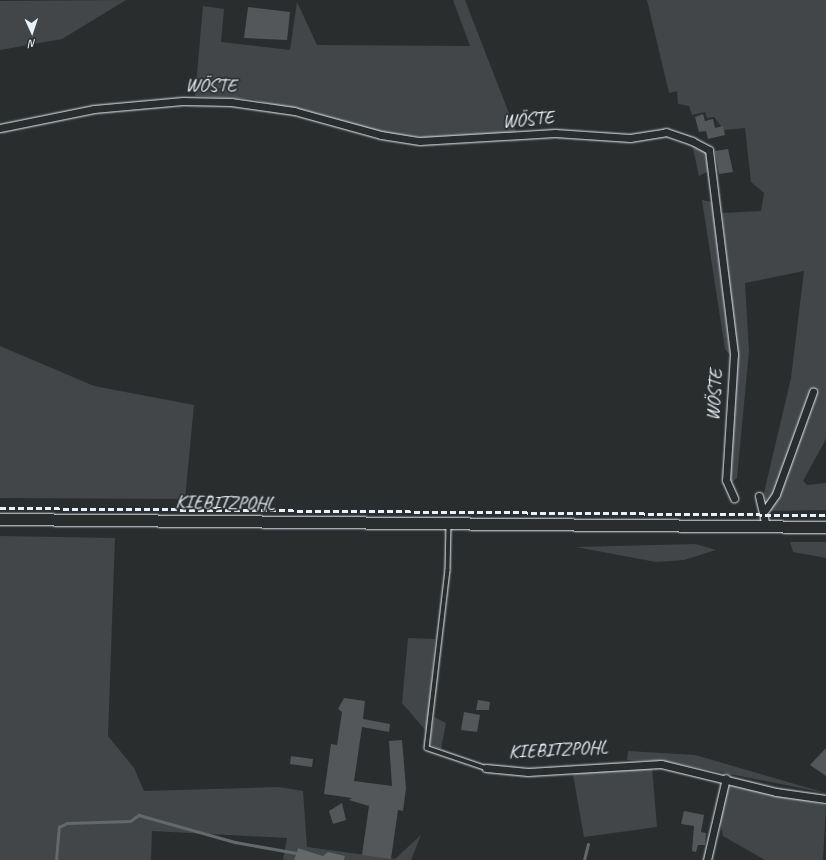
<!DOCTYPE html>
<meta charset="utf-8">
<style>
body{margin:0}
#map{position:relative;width:826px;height:860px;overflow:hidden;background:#2a2d2e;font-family:Caveat,sans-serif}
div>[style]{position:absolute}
.green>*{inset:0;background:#424648}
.water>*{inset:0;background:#63686b}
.stream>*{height:2.5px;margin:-1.25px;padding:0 1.25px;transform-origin:1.25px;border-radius:1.25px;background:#63686b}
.building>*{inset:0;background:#535759}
.roads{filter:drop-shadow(0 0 1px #e8f1f8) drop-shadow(0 0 1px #e8f1f8)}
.service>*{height:3.5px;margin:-1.75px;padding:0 1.75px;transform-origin:1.75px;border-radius:1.75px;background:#2a2d2e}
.minor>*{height:7px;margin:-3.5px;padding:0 3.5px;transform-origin:3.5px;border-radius:3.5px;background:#2a2d2e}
.primary>*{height:11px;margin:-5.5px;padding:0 5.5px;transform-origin:5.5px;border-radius:5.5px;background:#2a2d2e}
.rail>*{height:2.5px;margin-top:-1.25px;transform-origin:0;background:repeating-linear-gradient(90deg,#e8f1f8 0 6px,transparent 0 9px)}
span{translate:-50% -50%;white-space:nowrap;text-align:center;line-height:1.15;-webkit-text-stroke:3.5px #2a2d2e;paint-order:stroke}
.street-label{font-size:19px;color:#e8f1f8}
.north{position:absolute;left:12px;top:12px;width:40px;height:40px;-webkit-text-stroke:3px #2a2d2e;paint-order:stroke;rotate:177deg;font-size:11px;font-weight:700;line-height:16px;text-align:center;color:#e8f1f8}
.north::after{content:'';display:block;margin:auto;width:14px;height:18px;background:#e8f1f8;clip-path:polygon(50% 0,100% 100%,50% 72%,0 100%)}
</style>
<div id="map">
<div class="green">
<i style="clip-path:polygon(126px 0,62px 39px,0 50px,0 1px)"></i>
<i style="clip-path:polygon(453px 0,465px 0,517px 134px,431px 138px,382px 133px,252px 99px,195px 96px,203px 6px,224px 9px,221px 42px,290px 50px,297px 2px,317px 45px,470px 46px)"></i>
<i style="clip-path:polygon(647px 0,826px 0,826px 439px,803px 481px,807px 485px,826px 483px,826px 510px,769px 511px,764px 493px,791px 378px,804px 271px,745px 283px,749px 351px,737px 478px,731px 483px,729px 472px,737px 354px,722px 213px,761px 211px,764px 193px,751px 182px,745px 128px,724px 130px,714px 117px,707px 118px,705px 112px,692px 115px,689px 106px,678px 104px,677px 91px,669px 93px)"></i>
<i style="clip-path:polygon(692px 144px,707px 153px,709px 171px,699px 176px)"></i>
<i style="clip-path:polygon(702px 200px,712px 202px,730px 355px,725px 349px)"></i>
<i style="clip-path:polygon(0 346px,94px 386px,194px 405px,185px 499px,0 498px)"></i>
<i style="clip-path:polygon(0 536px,115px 538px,108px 736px,134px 768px,144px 791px,279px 787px,303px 791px,307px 847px,395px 859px,421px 835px,411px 860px,344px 860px,345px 856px,323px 856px,298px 848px,294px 860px,283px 860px,287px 838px,152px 831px,151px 860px,0 860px)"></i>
<i style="clip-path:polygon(790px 542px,826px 542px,826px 558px,793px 552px)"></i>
<i style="clip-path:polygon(696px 544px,716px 550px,684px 560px,656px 562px,576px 547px)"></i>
<i style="clip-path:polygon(408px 638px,435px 639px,427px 732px,402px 703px)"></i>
<i style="clip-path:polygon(434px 717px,446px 723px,441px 749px,429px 744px)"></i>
<i style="clip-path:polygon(628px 751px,695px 755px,826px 793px,664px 761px,627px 760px)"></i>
<i style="clip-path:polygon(652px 767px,657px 827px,584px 837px,572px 769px)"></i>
<i style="clip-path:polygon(734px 784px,826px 805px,823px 860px,765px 860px,723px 836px,720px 823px,727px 788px)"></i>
</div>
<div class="water">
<i style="clip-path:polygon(298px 848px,323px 856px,328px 852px,345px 856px,344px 860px,294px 860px)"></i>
</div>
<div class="stream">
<i style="left:56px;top:860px;width:33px;rotate:-85deg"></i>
<i style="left:59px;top:827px;width:9px;rotate:-27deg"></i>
<i style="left:67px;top:823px;width:63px;rotate:-1.8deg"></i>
<i style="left:130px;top:821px;width:11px;rotate:-34deg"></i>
<i style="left:139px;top:815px;width:100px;rotate:15.7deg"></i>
<i style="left:235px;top:842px;width:62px;rotate:10.2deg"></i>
<i style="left:584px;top:860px;width:16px;rotate:-76deg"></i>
</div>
<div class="building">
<i style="clip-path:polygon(248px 7px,290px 12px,287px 40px,244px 38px)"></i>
<i style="clip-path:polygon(703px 114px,705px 121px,713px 119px,715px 128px,723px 126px,725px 135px,708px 139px,706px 131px,699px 132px,695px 117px)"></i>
<i style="clip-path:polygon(728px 149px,733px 172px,719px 174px,715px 151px)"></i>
<i style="clip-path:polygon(344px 698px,365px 701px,363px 719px,390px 724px,389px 732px,362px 727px,354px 781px,392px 786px,389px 741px,402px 740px,406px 788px,403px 811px,398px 810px,391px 859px,362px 855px,369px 806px,349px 800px,352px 798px,324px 794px,331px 744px,337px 745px,342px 712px,338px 709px)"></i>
<i style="clip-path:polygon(478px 700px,490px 702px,489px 710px,476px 710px)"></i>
<i style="clip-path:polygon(464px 712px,480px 715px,477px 732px,461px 730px)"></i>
<i style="clip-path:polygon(826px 748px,826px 776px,810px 765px)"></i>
<i style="clip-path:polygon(291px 756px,313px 759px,312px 767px,290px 764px)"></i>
<i style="clip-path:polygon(342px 803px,346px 820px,333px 824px,329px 811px)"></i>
<i style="clip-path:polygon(684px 811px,704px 815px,701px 832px,706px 833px,705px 845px,698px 845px,696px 852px,692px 851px,694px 826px,681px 824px)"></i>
</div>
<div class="roads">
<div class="service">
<i style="left:449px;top:524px;width:46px;rotate:91.2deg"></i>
<i style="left:448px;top:570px;width:179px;rotate:96.7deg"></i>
<i style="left:427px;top:748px;width:62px;rotate:18.7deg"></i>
</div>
<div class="minor">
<i style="left:0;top:128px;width:96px;rotate:-11.4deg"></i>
<i style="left:94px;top:109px;width:89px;rotate:-5.1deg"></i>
<i style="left:183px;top:101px;width:48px;rotate:1.2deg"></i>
<i style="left:231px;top:102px;width:64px;rotate:8.1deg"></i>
<i style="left:294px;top:111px;width:90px;rotate:15.4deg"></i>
<i style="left:381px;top:135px;width:39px;rotate:9deg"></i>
<i style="left:420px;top:141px;width:135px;rotate:-3.4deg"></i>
<i style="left:555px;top:133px;width:75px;rotate:3.8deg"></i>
<i style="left:630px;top:138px;width:36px;rotate:-9deg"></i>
<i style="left:666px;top:132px;width:28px;rotate:19deg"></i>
<i style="left:692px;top:141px;width:19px;rotate:28deg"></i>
<i style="left:709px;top:150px;width:206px;rotate:83deg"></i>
<i style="left:734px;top:354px;width:126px;rotate:93.6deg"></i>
<i style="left:726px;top:480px;width:20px;rotate:66deg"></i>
<i style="left:759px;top:496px;width:31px;rotate:77deg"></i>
<i style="left:765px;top:510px;width:19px;rotate:-55deg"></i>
<i style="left:776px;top:494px;width:109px;rotate:-70.1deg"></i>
<i style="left:486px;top:768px;width:42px;rotate:5.4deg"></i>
<i style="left:528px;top:772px;width:133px;rotate:-3.4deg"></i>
<i style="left:661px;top:764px;width:118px;rotate:13.7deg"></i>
<i style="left:776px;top:792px;width:50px;rotate:8deg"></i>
<i style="left:707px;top:860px;width:84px;rotate:-77deg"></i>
</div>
<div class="primary">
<i style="left:0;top:519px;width:826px;rotate:0.55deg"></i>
</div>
</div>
<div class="rail">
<i style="left:0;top:508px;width:826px;rotate:0.49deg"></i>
</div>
<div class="street-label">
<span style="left:211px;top:86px;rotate:1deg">WÖSTE</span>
<span style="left:528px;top:120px;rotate:-5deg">WÖSTE</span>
<span style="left:715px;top:395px;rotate:-86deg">WÖSTE</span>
<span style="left:225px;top:503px;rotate:1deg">KIEBITZPOHL</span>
<span style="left:558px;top:750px;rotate:-3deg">KIEBITZPOHL</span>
</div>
<div class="north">N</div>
</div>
